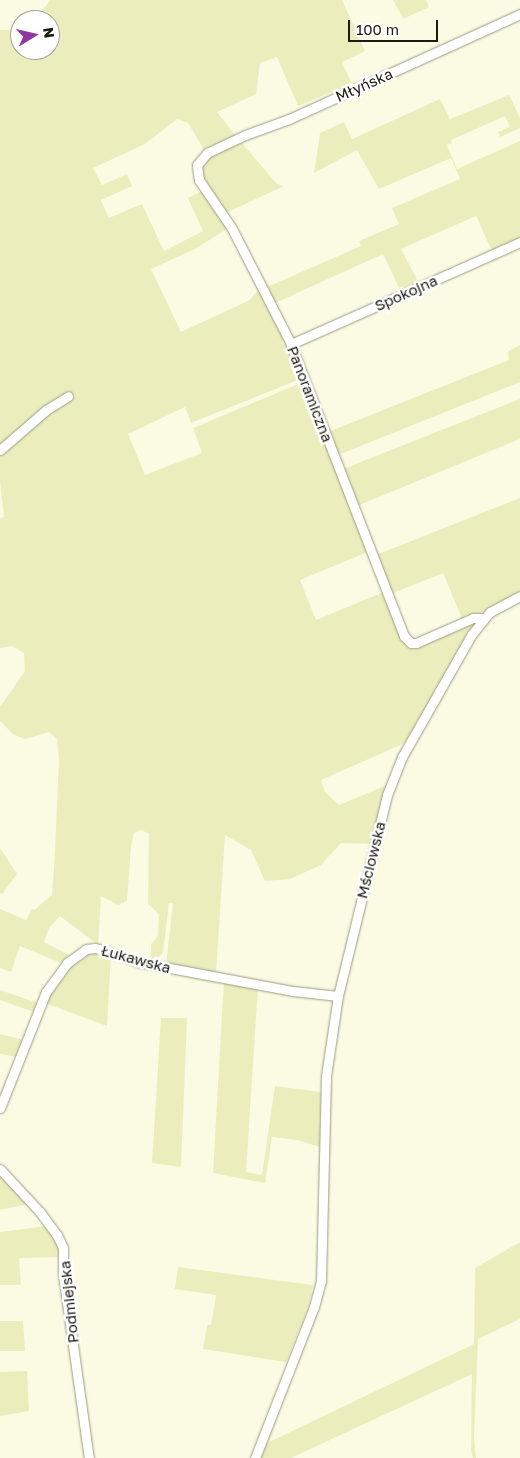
<!DOCTYPE html>
<meta charset="utf-8">
<style>
body{margin:0}
#map{position:relative;width:520px;height:1458px;overflow:hidden;background:#fafbe2;font-family:"Golos Text",sans-serif}
div>[style]{position:absolute}
.green>*{inset:0;background:#ebeebc}
.roads{filter:drop-shadow(0 0 1px #9a9c85) drop-shadow(0 0 1px #9a9c85)}
.minor>*{height:9px;margin:-4.5px;padding:0 4.5px;transform-origin:4.5px;border-radius:4.5px;background:#fff}
span{translate:-50% -50%;white-space:nowrap;text-align:center;line-height:1.15;-webkit-text-stroke:5px #fff;paint-order:stroke}
.street-label{font-size:15px;color:#1b1b12}
.north{position:absolute;left:10px;top:10px;width:50px;height:50px;box-sizing:border-box;background:#fff;border:1px solid #a4a4a0;border-radius:50%;rotate:81deg;font-size:14px;font-weight:700;line-height:20px;text-align:center;color:#1b1b12}
.north::after{content:'';display:block;margin:auto;width:18px;height:22px;background:#8f36a2;clip-path:polygon(50% 0,100% 100%,50% 72%,0 100%)}
.scale{position:absolute;left:348px;top:20px;width:90px;height:22px;box-sizing:border-box;border:2px solid #1b1b12;border-top:0;padding-left:6px;font-size:15px;line-height:18px;white-space:nowrap;color:#1b1b12;-webkit-text-stroke:4px #fff;paint-order:stroke}
</style>
<div id="map">
<div class="green">
<i style="clip-path:polygon(50px 0,342px 0,365px 51px,342px 62px,352px 84px,298px 106px,277px 57px,260px 63px,256px 94px,217px 112px,236px 136px,205px 151px,188px 123px,177px 119px,145px 144px,93px 168px,102px 185px,127px 174px,132px 186px,101px 200px,109px 218px,142px 204px,164px 251px,203px 231px,188px 198px,202px 191px,228px 228px,197px 248px,151px 269px,181px 332px,250px 300px,254px 294px,261px 290px,285px 340px,281px 343px,287px 345px,300px 375px,298px 380px,191px 423px,185px 407px,128px 434px,145px 475px,202px 453px,193px 428px,303px 382px,368px 552px,300px 580px,316px 620px,384px 592px,384px 597px,411px 648px,467px 623px,475px 623px,405px 743px,321px 780px,325px 792px,339px 805px,387px 785px,372px 844px,341px 843px,321px 865px,290px 879px,265px 881px,251px 850px,225px 835px,216px 974px,166px 965px,173px 903px,169px 903px,163px 953px,155px 961px,151px 957px,151px 944px,158px 936px,159px 914px,148px 904px,149px 833px,140px 830px,134px 833px,131px 847px,127px 901px,118px 905px,101px 896px,98px 945px,60px 916px,49px 928px,44px 942px,69px 955px,61px 963px,20px 946px,11px 972px,0 968px,0 909px,26px 920px,32px 909px,34px 910px,52px 895px,55px 851px,59px 760px,57px 739px,49px 732px,25px 739px,14px 735px,0 721px,0 707px,25px 671px,24px 653px,12px 646px,0 648px,0 518px,4px 517px,0 482px,0 30px,20px 30px,20px 50px,50px 50px,50px 20px,36px 20px)"></i>
<i style="clip-path:polygon(393px 0,426px 0,429px 7px,403px 19px)"></i>
<i style="clip-path:polygon(509px 95px,520px 118px,520px 128px,500px 137px,498px 132px,510px 127px,505px 116px,451px 140px,452px 143px,447px 145px,457px 169px,520px 141px,520px 239px,492px 251px,476px 216px,401px 249px,420px 285px,402px 294px,383px 254px,273px 304px,265px 288px,361px 246px,359px 241px,399px 224px,392px 208px,460px 179px,451px 158px,379px 189px,357px 150px,314px 173px,320px 133px,344px 122px,352px 139px,440px 99px,450px 119px)"></i>
<i style="clip-path:polygon(240px 141px,277px 184px,284px 186px,226px 213px,203px 178px,199px 169px,205px 159px)"></i>
<i style="clip-path:polygon(520px 345px,520px 382px,338px 455px,328px 432px,509px 360px,508px 351px)"></i>
<i style="clip-path:polygon(520px 399px,520px 439px,357px 506px,343px 469px)"></i>
<i style="clip-path:polygon(520px 498px,520px 594px,463px 621px,443px 573px,393px 593px,376px 555px)"></i>
<i style="clip-path:polygon(0 848px,17px 874px,2px 894px,0 893px)"></i>
<i style="clip-path:polygon(93px 951px,111px 956px,107px 1026px,45px 1003px,69px 965px,80px 956px)"></i>
<i style="clip-path:polygon(224px 980px,258px 987px,246px 1172px,262px 1175px,275px 1086px,321px 1092px,320px 1147px,297px 1140px,272px 1137px,265px 1183px,213px 1173px)"></i>
<i style="clip-path:polygon(0 990px,38px 1003px,34px 1012px,0 1000px)"></i>
<i style="clip-path:polygon(161px 1018px,187px 1018px,181px 1167px,152px 1163px)"></i>
<i style="clip-path:polygon(0 1034px,24px 1040px,17px 1057px,0 1054px)"></i>
<i style="clip-path:polygon(0 1172px,28px 1204px,0 1210px)"></i>
<i style="clip-path:polygon(47px 1226px,57px 1244px,61px 1257px,19px 1258px,21px 1285px,0 1285px,0 1232px)"></i>
<i style="clip-path:polygon(520px 1242px,520px 1319px,478px 1339px,474px 1437px,476px 1458px,473px 1458px,471px 1450px,472px 1374px,291px 1458px,259px 1458px,265px 1444px,474px 1344px,475px 1268px)"></i>
<i style="clip-path:polygon(178px 1267px,313px 1285px,309px 1305px,286px 1362px,203px 1349px,207px 1325px,211px 1325px,216px 1295px,175px 1289px)"></i>
<i style="clip-path:polygon(0 1321px,23px 1321px,25px 1351px,0 1351px)"></i>
<i style="clip-path:polygon(27px 1371px,29px 1411px,0 1416px,0 1372px)"></i>
</div>
<div class="roads">
<div class="minor">
<i style="left:291px;top:344px;width:251px;rotate:-24deg"></i>
<i style="left:0;top:450px;width:61px;rotate:-41deg"></i>
<i style="left:46px;top:410px;width:26px;rotate:-32deg"></i>
<i style="left:483px;top:618px;width:10px;rotate:180deg"></i>
<i style="left:473px;top:618px;width:62px;rotate:156.3deg"></i>
<i style="left:416px;top:643px;width:5px;rotate:180deg"></i>
<i style="left:411px;top:643px;width:10px;rotate:-135deg"></i>
<i style="left:404px;top:636px;width:313px;rotate:-111.2deg"></i>
<i style="left:291px;top:344px;width:131px;rotate:-117.1deg"></i>
<i style="left:231px;top:227px;width:57px;rotate:-124.2deg"></i>
<i style="left:199px;top:180px;width:15px;rotate:-98deg"></i>
<i style="left:197px;top:165px;width:16px;rotate:-50deg"></i>
<i style="left:207px;top:153px;width:42px;rotate:-25.3deg"></i>
<i style="left:245px;top:135px;width:47px;rotate:-20deg"></i>
<i style="left:289px;top:119px;width:254px;rotate:-24.4deg"></i>
<i style="left:0;top:1108px;width:125px;rotate:-68.4deg"></i>
<i style="left:46px;top:992px;width:36px;rotate:-54deg"></i>
<i style="left:67px;top:963px;width:24px;rotate:-36deg"></i>
<i style="left:86px;top:949px;width:9px;rotate:-6deg"></i>
<i style="left:95px;top:948px;width:8px;rotate:14deg"></i>
<i style="left:103px;top:950px;width:37px;rotate:19deg"></i>
<i style="left:138px;top:962px;width:158px;rotate:10.6deg"></i>
<i style="left:293px;top:991px;width:45px;rotate:6.3deg"></i>
<i style="left:0;top:1169px;width:59px;rotate:47.1deg"></i>
<i style="left:40px;top:1212px;width:29px;rotate:54deg"></i>
<i style="left:57px;top:1235px;width:14px;rotate:65deg"></i>
<i style="left:63px;top:1248px;width:26px;rotate:90deg"></i>
<i style="left:63px;top:1274px;width:186px;rotate:82deg"></i>
<i style="left:255px;top:1458px;width:162px;rotate:-68.7deg"></i>
<i style="left:314px;top:1307px;width:27px;rotate:-75deg"></i>
<i style="left:321px;top:1281px;width:205px;rotate:-88.6deg"></i>
<i style="left:326px;top:1076px;width:81px;rotate:-81.5deg"></i>
<i style="left:338px;top:996px;width:207px;rotate:-76.3deg"></i>
<i style="left:387px;top:795px;width:41px;rotate:-68.5deg"></i>
<i style="left:402px;top:757px;width:142px;rotate:-60.4deg"></i>
<i style="left:472px;top:634px;width:28px;rotate:-51deg"></i>
<i style="left:490px;top:612px;width:34px;rotate:-28deg"></i>
</div>
</div>
<div class="street-label">
<span style="left:364px;top:85px;rotate:-24deg">Młyńska</span>
<span style="left:406px;top:293px;rotate:-24deg">Spokojna</span>
<span style="left:310px;top:394px;rotate:69deg">Panoramiczna</span>
<span style="left:371px;top:860px;rotate:-76deg">Mściowska</span>
<span style="left:136px;top:959px;rotate:15deg">Łukawska</span>
<span style="left:69px;top:1302px;rotate:-96deg">Podmiejska</span>
</div>
<div class="north">N</div>
<div class="scale">100 m</div>
</div>
